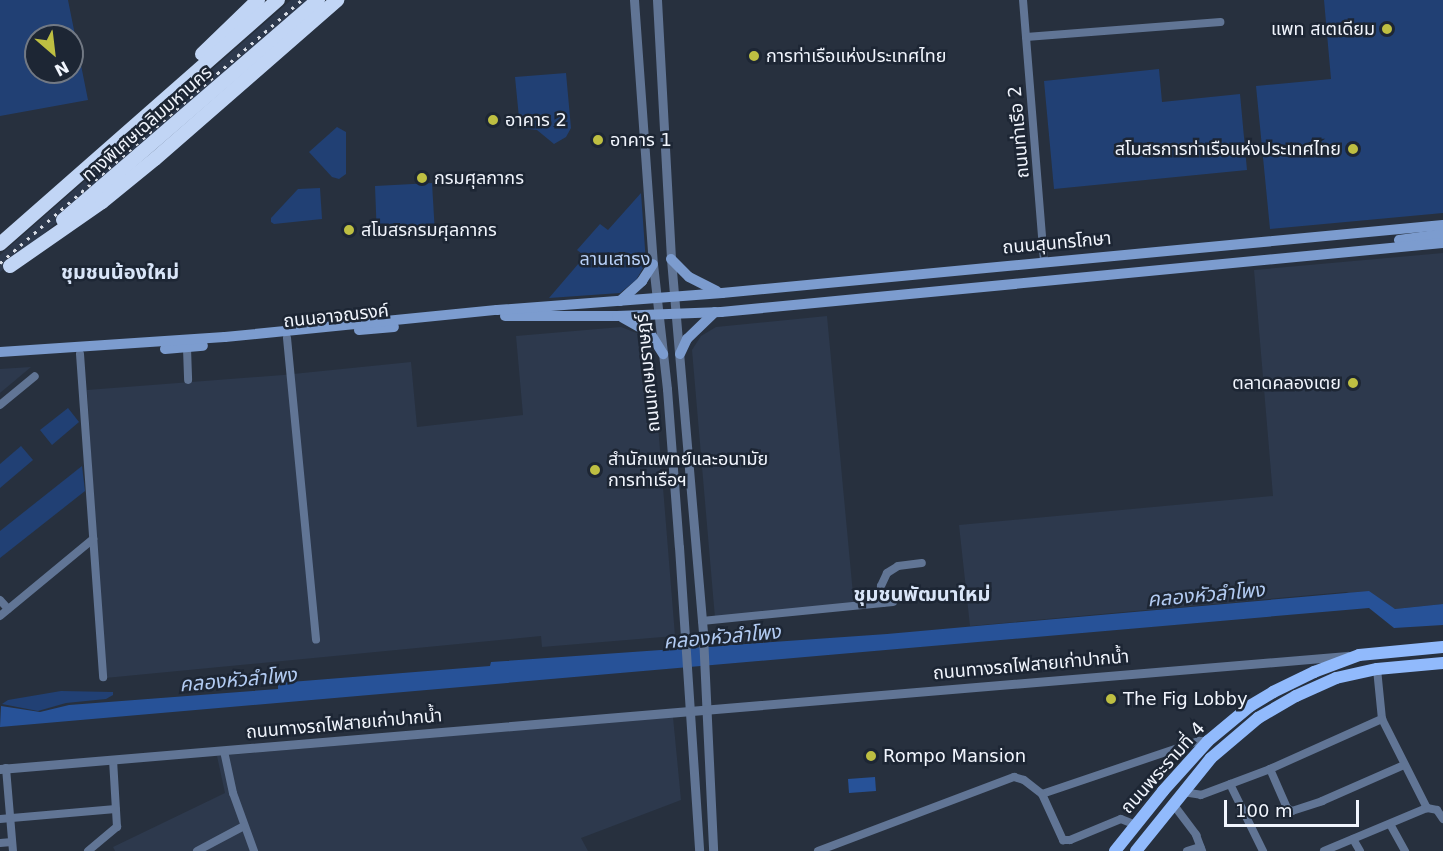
<!DOCTYPE html>
<meta charset="utf-8">
<style>
body{margin:0}
#map{position:relative;width:1443px;height:851px;overflow:hidden;background:#27303e;font-family:"DejaVu Sans","Noto Sans Thai",sans-serif}
div>[style]{position:absolute}
.built>*{inset:0;background:#2d394d}
.green>*{inset:0;background:#214074}
.water>*{inset:0;background:#275298}
.minor>*{height:8px;margin:-4px;padding:0 4px;transform-origin:4px;border-radius:4px;background:#617595}
.tertiary>*{height:9px;margin:-4.5px;padding:0 4.5px;transform-origin:4.5px;border-radius:4.5px;background:#617595}
.secondary>*{height:10px;margin:-5px;padding:0 5px;transform-origin:5px;border-radius:5px;background:#7c9ccf}
.primary>*{height:12px;margin:-6px;padding:0 6px;transform-origin:6px;border-radius:6px;background:#91bafc}
.motorway>*{height:14px;margin:-7px;padding:0 7px;transform-origin:7px;border-radius:7px;background:#c1d5f5}
.rail>*{height:3px;margin-top:-1.5px;transform-origin:0;background:repeating-linear-gradient(90deg,#d8dde6 0 3px,transparent 0 9px)}
.dots>*{width:16px;height:16px;translate:-50% -50%;box-sizing:border-box;border:3px solid #1d2634;border-radius:50%}
span{translate:-50% -50%;white-space:nowrap;text-align:center;line-height:1.15;-webkit-text-stroke:5px #1d2634;paint-order:stroke}
.poi-label{font-size:18px;color:#f1f5fd}
.right{translate:-100% -50%;text-align:right}
.left{translate:0 -50%;text-align:left}
.street-label{font-size:18px;color:#f1f5fd}
.park-label{font-size:18px;color:#b8d1f8}
.neighbourhood-label{font-size:20px;color:#d9e5f8;font-weight:700}
.water-label{font-size:20px;color:#b2cbf2;font-style:italic}
.north{position:absolute;left:24px;top:24px;width:60px;height:60px;box-sizing:border-box;background:#1d2634;border:2px solid #727984;border-radius:50%;rotate:152deg;font-size:16px;font-weight:700;line-height:24px;text-align:center;color:#f1f5fd}
.north::after{content:'';display:block;margin:auto;width:21px;height:27px;background:#bebf42;clip-path:polygon(50% 0,100% 100%,50% 72%,0 100%)}
.scale{position:absolute;left:1224px;top:800px;width:135px;height:27px;box-sizing:border-box;border:3px solid #f1f5fd;border-top:0;padding-left:8px;font-size:18px;line-height:21px;white-space:nowrap;color:#f1f5fd;-webkit-text-stroke:4px #1d2634;paint-order:stroke}
</style>
<div id="map">
<div class="built">
<i style="clip-path:polygon(291px 0,312px 0,0 272px,0 255px)"></i>
<i style="clip-path:polygon(1443px 253px,1443px 604px,1395px 609px,1346px 592px,970px 626px,959px 525px,1273px 496px,1254px 270px)"></i>
<i style="clip-path:polygon(827px 316px,854px 605px,715px 618px,692px 350px,701px 336px,716px 327px)"></i>
<i style="clip-path:polygon(621px 327px,642px 335px,652px 351px,675px 636px,542px 647px,541px 636px,105px 678px,87px 390px,283px 375px,411px 362px,417px 427px,523px 415px,516px 336px)"></i>
<i style="clip-path:polygon(31px 367px,0 393px,0 369px)"></i>
<i style="clip-path:polygon(673px 717px,681px 800px,581px 838px,588px 851px,115px 851px,113px 847px,225px 793px,217px 756px)"></i>
</div>
<div class="green">
<i style="clip-path:polygon(evenodd,0 0,68px 0,88px 100px,0 116px,0 0,36px 36px,72px 36px,72px 72px,36px 72px,36px 36px)"></i>
<i style="clip-path:polygon(1324px 0,1443px 0,1443px 213px,1270px 229px,1256px 86px,1331px 79px)"></i>
<i style="clip-path:polygon(1159px 69px,1162px 102px,1240px 94px,1247px 170px,1054px 189px,1044px 81px)"></i>
<i style="clip-path:polygon(566px 73px,571px 128px,566px 137px,554px 144px,537px 130px,520px 128px,515px 77px)"></i>
<i style="clip-path:polygon(337px 127px,346px 132px,346px 174px,339px 179px,332px 177px,309px 152px)"></i>
<i style="clip-path:polygon(432px 183px,435px 234px,377px 237px,375px 186px)"></i>
<i style="clip-path:polygon(320px 188px,322px 219px,274px 224px,271px 222px,271px 218px,298px 189px)"></i>
<i style="clip-path:polygon(641px 193px,646px 263px,636px 280px,620px 293px,549px 298px,585px 256px,577px 250px,600px 224px,608px 230px)"></i>
<i style="clip-path:polygon(68px 408px,79px 422px,52px 445px,40px 430px)"></i>
<i style="clip-path:polygon(21px 446px,33px 460px,0 488px,0 464px)"></i>
<i style="clip-path:polygon(82px 466px,85px 491px,0 558px,0 531px)"></i>
<i style="clip-path:polygon(61px 691px,113px 692px,113px 695px,106px 699px,66px 703px,38px 711px,2px 704px,8px 700px)"></i>
</div>
<div class="water">
<i style="clip-path:polygon(1369px 591px,1395px 609px,1443px 604px,1443px 625px,1394px 628px,1369px 608px,0 727px,1px 706px,40px 712px,69px 705px,278px 689px,278px 683px,490px 666px,491px 662px,887px 634px)"></i>
<i style="clip-path:polygon(875px 777px,876px 791px,849px 793px,848px 779px)"></i>
</div>
<div class="minor">
<i style="left:1023px;top:0;width:262px;rotate:85.4deg"></i>
<i style="left:1026px;top:37px;width:195px;rotate:-4.4deg"></i>
<i style="left:287px;top:338px;width:303px;rotate:84.5deg"></i>
<i style="left:187px;top:348px;width:32px;rotate:88deg"></i>
<i style="left:80px;top:354px;width:324px;rotate:85.9deg"></i>
<i style="left:0;top:405px;width:45px;rotate:-39.6deg"></i>
<i style="left:0;top:600px;width:12px;rotate:48deg"></i>
<i style="left:883px;top:603px;width:17px;rotate:-97deg"></i>
<i style="left:881px;top:586px;width:14px;rotate:-65deg"></i>
<i style="left:887px;top:573px;width:13px;rotate:-32deg"></i>
<i style="left:898px;top:566px;width:24px;rotate:-7deg"></i>
<i style="left:0;top:616px;width:121px;rotate:-39.6deg"></i>
<i style="left:702px;top:621px;width:192px;rotate:-5.7deg"></i>
<i style="left:1377px;top:669px;width:50px;rotate:84.3deg"></i>
<i style="left:1382px;top:719px;width:100px;rotate:63.2deg"></i>
<i style="left:1427px;top:808px;width:10px;rotate:11deg"></i>
<i style="left:1437px;top:810px;width:11px;rotate:56deg"></i>
<i style="left:224px;top:751px;width:43px;rotate:77.9deg"></i>
<i style="left:233px;top:793px;width:62px;rotate:70.1deg"></i>
<i style="left:6px;top:768px;width:83px;rotate:85.2deg"></i>
<i style="left:1270px;top:769px;width:43px;rotate:66.4deg"></i>
<i style="left:1287px;top:808px;width:6px;rotate:31deg"></i>
<i style="left:1292px;top:811px;width:32px;rotate:-18deg"></i>
<i style="left:1322px;top:801px;width:90px;rotate:-23.7deg"></i>
<i style="left:1230px;top:784px;width:75px;rotate:63.8deg"></i>
<i style="left:1183px;top:792px;width:18px;rotate:9deg"></i>
<i style="left:1201px;top:795px;width:74px;rotate:-20.6deg"></i>
<i style="left:1270px;top:769px;width:123px;rotate:-24.1deg"></i>
<i style="left:1042px;top:794px;width:166px;rotate:-18.7deg"></i>
<i style="left:1199px;top:741px;width:9px"></i>
<i style="left:1173px;top:804px;width:39px;rotate:53deg"></i>
<i style="left:1196px;top:835px;width:17px;rotate:69deg"></i>
<i style="left:0;top:819px;width:116px;rotate:-4.9deg"></i>
<i style="left:1390px;top:824px;width:31px;rotate:61deg"></i>
<i style="left:1353px;top:839px;width:14px;rotate:60deg"></i>
<i style="left:0;top:843px;width:12px;rotate:-5deg"></i>
<i style="left:88px;top:851px;width:38px;rotate:-40deg"></i>
<i style="left:117px;top:827px;width:67px;rotate:-93.4deg"></i>
<i style="left:197px;top:851px;width:53px;rotate:-28deg"></i>
<i style="left:818px;top:851px;width:210px;rotate:-20.7deg"></i>
<i style="left:1014px;top:777px;width:10px;rotate:17deg"></i>
<i style="left:1024px;top:780px;width:23px;rotate:38deg"></i>
<i style="left:1042px;top:794px;width:51px;rotate:65.5deg"></i>
<i style="left:1063px;top:840px;width:7px"></i>
<i style="left:1070px;top:840px;width:55px;rotate:-22.4deg"></i>
<i style="left:1121px;top:819px;width:16px;rotate:22deg"></i>
<i style="left:1187px;top:851px;width:14px;rotate:-17deg"></i>
<i style="left:1324px;top:851px;width:112px;rotate:-22.7deg"></i>
</div>
<div class="tertiary">
<i style="left:634px;top:0;width:265px;rotate:85.9deg"></i>
<i style="left:653px;top:264px;width:126px;rotate:83.6deg"></i>
<i style="left:667px;top:389px;width:158px;rotate:85.7deg"></i>
<i style="left:679px;top:547px;width:305px;rotate:86.2deg"></i>
<i style="left:657px;top:0;width:259px;rotate:86.9deg"></i>
<i style="left:671px;top:259px;width:377px;rotate:85.1deg"></i>
<i style="left:703px;top:635px;width:216px;rotate:87.3deg"></i>
<i style="left:0;top:769px;width:1352px;rotate:-4.8deg"></i>
</div>
<div class="secondary">
<i style="left:1399px;top:240px;width:44px;rotate:-7.8deg"></i>
<i style="left:671px;top:259px;width:25px;rotate:45deg"></i>
<i style="left:689px;top:277px;width:31px;rotate:27deg"></i>
<i style="left:620px;top:301px;width:30px;rotate:-42deg"></i>
<i style="left:642px;top:281px;width:20px;rotate:-57deg"></i>
<i style="left:505px;top:316px;width:112px"></i>
<i style="left:617px;top:316px;width:104px;rotate:-2.2deg"></i>
<i style="left:721px;top:312px;width:725px;rotate:-5.46deg"></i>
<i style="left:623px;top:318px;width:31px;rotate:29deg"></i>
<i style="left:650px;top:333px;width:25px;rotate:58deg"></i>
<i style="left:359px;top:330px;width:35px;rotate:-5deg"></i>
<i style="left:165px;top:349px;width:38px;rotate:-5deg"></i>
<i style="left:0;top:352px;width:225px;rotate:-3.8deg"></i>
<i style="left:225px;top:337px;width:273px;rotate:-5.7deg"></i>
<i style="left:497px;top:310px;width:226px;rotate:-4.3deg"></i>
<i style="left:722px;top:293px;width:724px;rotate:-5.39deg"></i>
<i style="left:680px;top:354px;width:17px;rotate:-65deg"></i>
<i style="left:687px;top:339px;width:39px;rotate:-44deg"></i>
</div>
<div class="primary">
<i style="left:1115px;top:851px;width:77px;rotate:-51.3deg"></i>
<i style="left:1163px;top:791px;width:67px;rotate:-48deg"></i>
<i style="left:1208px;top:741px;width:55px;rotate:-39.8deg"></i>
<i style="left:1250px;top:706px;width:27px;rotate:-31deg"></i>
<i style="left:1273px;top:692px;width:46px;rotate:-26deg"></i>
<i style="left:1314px;top:672px;width:48px;rotate:-20.7deg"></i>
<i style="left:1359px;top:655px;width:84px;rotate:-5.4deg"></i>
<i style="left:1136px;top:851px;width:119px;rotate:-51.1deg"></i>
<i style="left:1211px;top:758px;width:62px;rotate:-40.4deg"></i>
<i style="left:1258px;top:718px;width:44px;rotate:-30.1deg"></i>
<i style="left:1296px;top:696px;width:44px;rotate:-24.2deg"></i>
<i style="left:1336px;top:678px;width:42px;rotate:-12.4deg"></i>
<i style="left:1377px;top:669px;width:66px;rotate:-5.2deg"></i>
</div>
<div class="motorway">
<i style="left:202px;top:54px;width:78px;rotate:-44deg"></i>
<i style="left:63px;top:220px;width:337px;rotate:-40.8deg"></i>
<i style="left:0;top:244px;width:370px;rotate:-41.3deg"></i>
<i style="left:10px;top:266px;width:112px;rotate:-34.8deg"></i>
<i style="left:102px;top:202px;width:68px;rotate:-39.1deg"></i>
<i style="left:155px;top:159px;width:242px;rotate:-41.1deg"></i>
</div>
<div class="rail">
<i style="left:0;top:263px;width:400px;rotate:-41.1deg"></i>
</div>
<div class="dots">
<i style="left:1387px;top:29px;background:#bebf42"></i>
<i style="left:754px;top:56px;background:#bebf42"></i>
<i style="left:493px;top:120px;background:#bebf42"></i>
<i style="left:598px;top:140px;background:#bebf42"></i>
<i style="left:1353px;top:149px;background:#bebf42"></i>
<i style="left:422px;top:178px;background:#bebf42"></i>
<i style="left:349px;top:230px;background:#bebf42"></i>
<i style="left:1353px;top:383px;background:#bebf42"></i>
<i style="left:595px;top:470px;background:#bebf42"></i>
<i style="left:1111px;top:699px;background:#bebf42"></i>
<i style="left:871px;top:756px;background:#bebf42"></i>
</div>
<div class="poi-label">
<span class="right" style="left:1375px;top:29px">แพท สเตเดียม</span>
<span class="left" style="left:766px;top:56px">การท่าเรือแห่งประเทศไทย</span>
<span class="left" style="left:505px;top:120px">อาคาร 2</span>
<span class="left" style="left:610px;top:140px">อาคาร 1</span>
<span class="right" style="left:1341px;top:149px">สโมสรการท่าเรือแห่งประเทศไทย</span>
<span class="left" style="left:434px;top:178px">กรมศุลกากร</span>
<span class="left" style="left:361px;top:230px">สโมสรกรมศุลกากร</span>
<span class="right" style="left:1341px;top:383px">ตลาดคลองเตย</span>
<span class="left" style="left:608px;top:470px">สำนักแพทย์และอนามัย<br>การท่าเรือฯ</span>
<span class="left" style="left:1123px;top:699px">The Fig Lobby</span>
<span class="left" style="left:883px;top:756px">Rompo Mansion</span>
</div>
<div class="street-label">
<span style="left:147px;top:124px;rotate:-41deg">ทางพิเศษเฉลิมมหานคร</span>
<span style="left:1019px;top:132px;rotate:-95deg">ถนนท่าเรือ 2</span>
<span style="left:1057px;top:243px;rotate:-5deg">ถนนสุนทรโกษา</span>
<span style="left:336px;top:316px;rotate:-6deg">ถนนอาจณรงค์</span>
<span style="left:648px;top:373px;rotate:-96deg">ถนนเกษมราษฎร์</span>
<span style="left:1031px;top:665px;rotate:-5deg">ถนนทางรถไฟสายเก่าปากน้ำ</span>
<span style="left:344px;top:724px;rotate:-5deg">ถนนทางรถไฟสายเก่าปากน้ำ</span>
<span style="left:1163px;top:768px;rotate:-48deg">ถนนพระรามที่ 4</span>
</div>
<div class="park-label">
<span style="left:615px;top:259px">ลานเสาธง</span>
</div>
<div class="neighbourhood-label">
<span style="left:120px;top:272px">ชุมชนน้องใหม่</span>
<span style="left:922px;top:594px">ชุมชนพัฒนาใหม่</span>
</div>
<div class="water-label">
<span style="left:1206px;top:595px;rotate:-5deg">คลองหัวลำโพง</span>
<span style="left:722px;top:637px;rotate:-5deg">คลองหัวลำโพง</span>
<span style="left:238px;top:680px;rotate:-5deg">คลองหัวลำโพง</span>
</div>
<div class="north">N</div>
<div class="scale">100 m</div>
</div>
